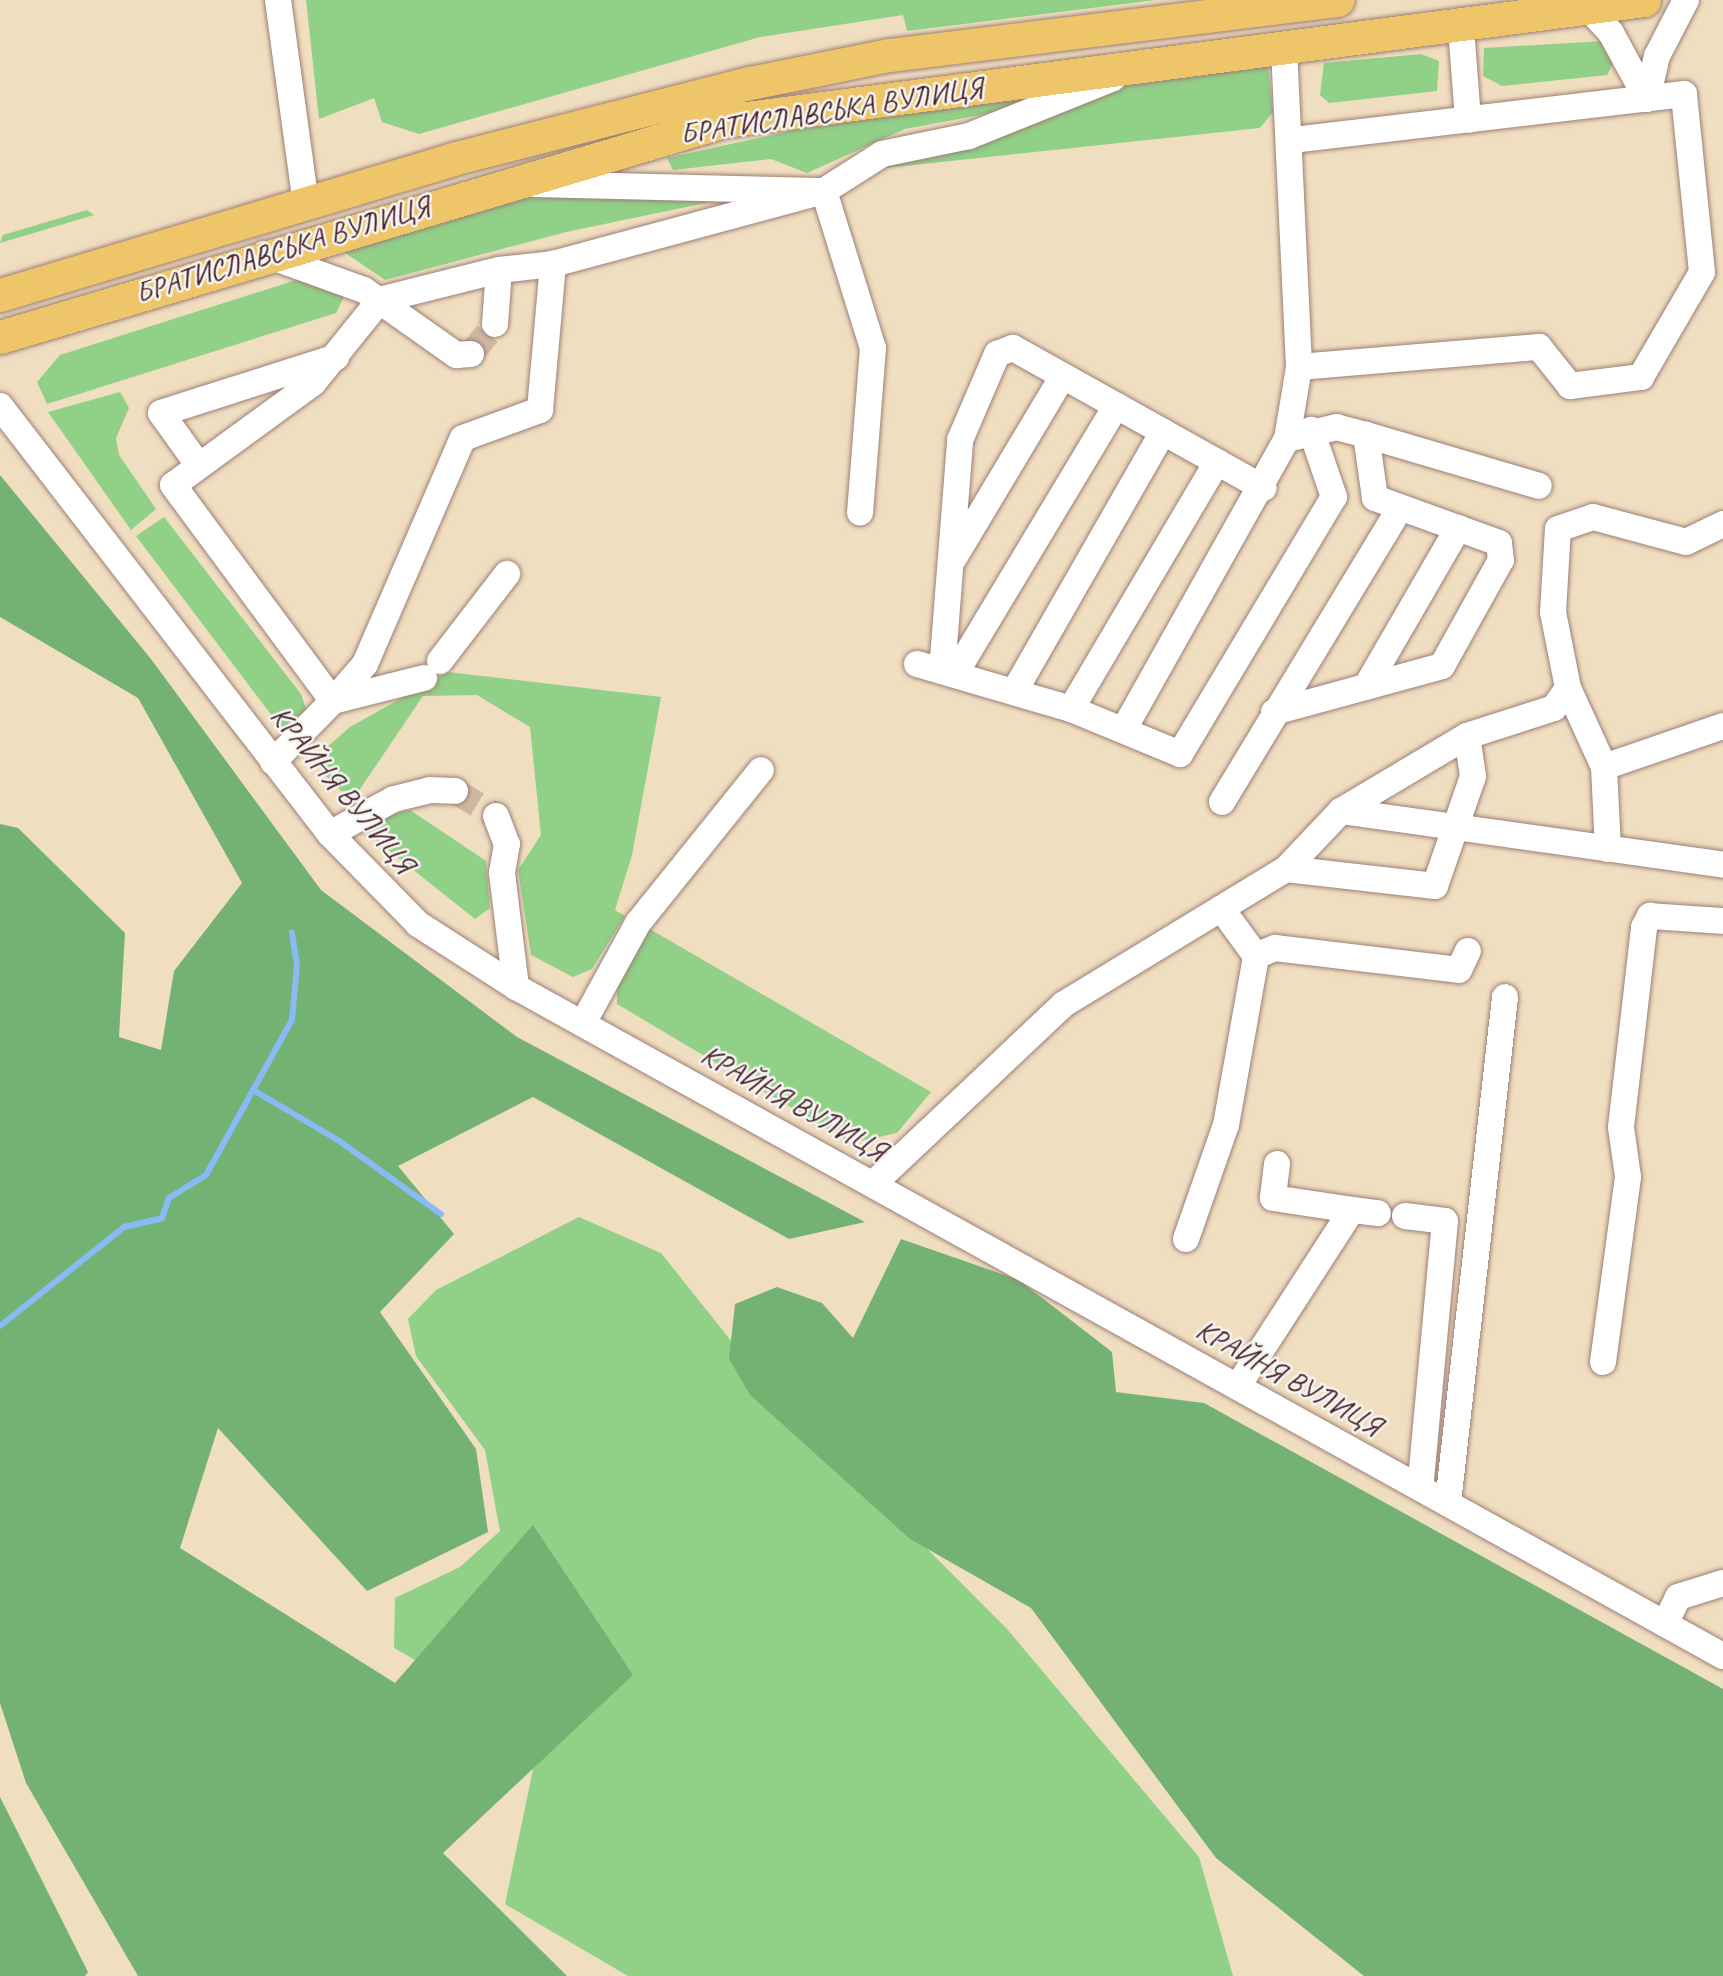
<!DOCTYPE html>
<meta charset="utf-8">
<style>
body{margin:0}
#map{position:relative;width:1723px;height:1976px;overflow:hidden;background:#f0dec0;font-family:Caveat,sans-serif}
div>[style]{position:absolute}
.green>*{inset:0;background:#90d087}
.forest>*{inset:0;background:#74b274}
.stream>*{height:6px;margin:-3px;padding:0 3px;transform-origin:3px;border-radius:3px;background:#88bbf5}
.minor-tunnel>*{height:26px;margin-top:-13px;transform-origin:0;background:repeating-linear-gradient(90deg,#cfb8a2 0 26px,transparent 0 39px)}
.roads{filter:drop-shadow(0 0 2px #9d7e76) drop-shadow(0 0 2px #9d7e76)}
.minor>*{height:26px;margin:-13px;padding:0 13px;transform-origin:13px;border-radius:13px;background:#fff}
.major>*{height:33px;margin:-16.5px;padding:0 16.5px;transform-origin:16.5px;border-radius:16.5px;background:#eec569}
span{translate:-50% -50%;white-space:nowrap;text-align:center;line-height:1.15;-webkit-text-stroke:5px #f6f6f2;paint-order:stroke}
.street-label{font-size:30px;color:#4a1f2b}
</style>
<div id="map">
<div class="green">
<i style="clip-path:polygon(306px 0,1155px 0,907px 31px,903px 15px,760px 37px,419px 134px,382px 122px,374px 98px,319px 119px)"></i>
<i style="clip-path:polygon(1604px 41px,1614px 62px,1607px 75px,1502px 86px,1483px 76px,1484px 48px)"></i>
<i style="clip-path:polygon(1421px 54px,1439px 61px,1437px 91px,1329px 103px,1320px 95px,1324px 63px)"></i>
<i style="clip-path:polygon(1268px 65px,1273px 112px,1260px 128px,867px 170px,1108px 86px)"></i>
<i style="clip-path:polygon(1042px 92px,1007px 110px,905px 129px,807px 173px,771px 159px,673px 170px,667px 158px,859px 116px)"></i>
<i style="clip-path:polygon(550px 187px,749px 194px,566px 232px,385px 280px,344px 252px)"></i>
<i style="clip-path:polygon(87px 210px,94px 215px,0 243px,3px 235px)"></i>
<i style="clip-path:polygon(312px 275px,345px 295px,336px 313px,47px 404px,37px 382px,60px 355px)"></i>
<i style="clip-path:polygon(120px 392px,129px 408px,116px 438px,119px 455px,156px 509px,131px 530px,48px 412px)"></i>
<i style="clip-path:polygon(164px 517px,301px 694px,306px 709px,282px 729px,136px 536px)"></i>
<i style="clip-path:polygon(448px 672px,661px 697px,632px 855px,615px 910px,625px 916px,592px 969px,573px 977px,531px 955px,518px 870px,541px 835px,530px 727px,477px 695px,423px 696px,358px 792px,341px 791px,326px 776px,325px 749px,350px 727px)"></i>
<i style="clip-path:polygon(410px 810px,486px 861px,490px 908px,475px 919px,367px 833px,373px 819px)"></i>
<i style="clip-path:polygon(648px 928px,931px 1092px,897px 1133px,851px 1143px,617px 1004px,617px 977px)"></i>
<i style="clip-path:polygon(579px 1217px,661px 1253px,776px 1397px,1007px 1629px,1199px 1857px,1233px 1976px,628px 1976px,505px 1904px,541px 1731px,394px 1648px,395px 1598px,460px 1567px,500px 1531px,485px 1450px,416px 1356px,408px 1319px,436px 1290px)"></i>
</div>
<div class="forest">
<i style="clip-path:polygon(0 475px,151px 659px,321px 890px,517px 1037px,865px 1222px,789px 1239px,533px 1097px,398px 1166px,454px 1234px,380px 1312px,476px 1449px,488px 1532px,367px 1591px,218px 1428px,180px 1548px,395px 1683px,533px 1525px,633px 1675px,443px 1853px,567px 1976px,138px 1976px,26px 1783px,0 1703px,0 824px,18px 828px,125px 933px,119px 1037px,161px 1050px,174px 971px,242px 883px,138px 698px,0 617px)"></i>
<i style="clip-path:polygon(901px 1239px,1019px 1280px,1112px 1352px,1116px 1392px,1204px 1403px,1723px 1689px,1723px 1976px,1364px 1976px,1216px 1858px,1031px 1608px,910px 1539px,750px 1395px,729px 1359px,735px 1304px,777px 1287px,822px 1303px,853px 1338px)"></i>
<i style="clip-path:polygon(0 1797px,88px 1972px,85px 1976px,0 1976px)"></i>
</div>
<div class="stream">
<i style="left:253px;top:1090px;width:99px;rotate:30.5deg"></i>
<i style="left:338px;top:1140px;width:127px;rotate:35.7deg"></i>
<i style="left:0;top:1326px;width:159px;rotate:-38.6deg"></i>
<i style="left:124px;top:1227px;width:39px;rotate:-13deg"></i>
<i style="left:162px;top:1218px;width:21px;rotate:-71deg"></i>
<i style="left:169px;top:1198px;width:44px;rotate:-31.9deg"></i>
<i style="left:206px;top:1175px;width:177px;rotate:-61deg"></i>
<i style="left:292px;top:1020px;width:55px;rotate:-84.8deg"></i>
<i style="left:297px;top:965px;width:33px;rotate:-99deg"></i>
</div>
<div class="minor-tunnel">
<i style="left:471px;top:354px;width:38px;rotate:-51deg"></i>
<i style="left:455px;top:791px;width:48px;rotate:31.4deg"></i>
</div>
<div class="roads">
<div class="minor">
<i style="left:278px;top:0;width:206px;rotate:82.2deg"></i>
<i style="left:1587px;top:7px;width:35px;rotate:47deg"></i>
<i style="left:1611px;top:33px;width:75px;rotate:61.4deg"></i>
<i style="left:1647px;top:99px;width:44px;rotate:-76.9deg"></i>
<i style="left:1657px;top:56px;width:63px;rotate:-62.6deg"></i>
<i style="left:1461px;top:28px;width:92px;rotate:85.6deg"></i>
<i style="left:1284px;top:48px;width:319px;rotate:87.3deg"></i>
<i style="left:1299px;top:367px;width:241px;rotate:-4.8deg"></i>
<i style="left:1539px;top:347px;width:50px;rotate:51.5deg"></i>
<i style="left:1570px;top:386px;width:72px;rotate:-7.2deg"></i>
<i style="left:1641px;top:377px;width:121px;rotate:-59.8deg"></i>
<i style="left:1702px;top:272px;width:179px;rotate:-95.8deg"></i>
<i style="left:1684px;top:94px;width:397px;rotate:173.3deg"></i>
<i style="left:535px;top:184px;width:289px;rotate:1.4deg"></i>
<i style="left:824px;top:191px;width:164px;rotate:72.7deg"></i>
<i style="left:873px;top:348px;width:165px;rotate:94.5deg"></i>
<i style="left:264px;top:254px;width:106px;rotate:19.8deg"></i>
<i style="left:364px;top:290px;width:113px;rotate:35.2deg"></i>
<i style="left:456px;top:355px;width:15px;rotate:-4deg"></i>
<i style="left:499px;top:270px;width:123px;rotate:165.9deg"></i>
<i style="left:380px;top:300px;width:107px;rotate:128.9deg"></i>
<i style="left:313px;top:383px;width:173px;rotate:143.9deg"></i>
<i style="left:173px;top:485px;width:269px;rotate:53.5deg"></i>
<i style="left:333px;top:701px;width:49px;rotate:-49.1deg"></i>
<i style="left:365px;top:664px;width:246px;rotate:-66.6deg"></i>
<i style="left:463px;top:438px;width:82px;rotate:-20deg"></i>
<i style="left:540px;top:410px;width:147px;rotate:-84.9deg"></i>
<i style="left:495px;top:324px;width:54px;rotate:-85.8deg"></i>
<i style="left:499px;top:270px;width:54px;rotate:-6.3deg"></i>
<i style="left:553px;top:264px;width:281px;rotate:-15.1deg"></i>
<i style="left:824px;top:191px;width:69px;rotate:-32.5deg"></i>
<i style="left:882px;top:154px;width:89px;rotate:-11.7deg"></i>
<i style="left:969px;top:136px;width:155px;rotate:-21.9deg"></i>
<i style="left:0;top:406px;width:540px;rotate:52.37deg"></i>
<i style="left:330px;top:834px;width:126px;rotate:45.6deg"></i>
<i style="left:418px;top:924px;width:117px;rotate:32.7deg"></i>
<i style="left:516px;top:987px;width:1380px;rotate:29deg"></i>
<i style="left:1366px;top:435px;width:180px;rotate:16.4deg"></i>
<i style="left:199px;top:466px;width:65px;rotate:-125.6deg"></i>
<i style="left:161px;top:413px;width:184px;rotate:-17.7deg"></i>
<i style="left:954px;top:558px;width:212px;rotate:-59.1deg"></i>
<i style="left:440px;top:661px;width:110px;rotate:-52.4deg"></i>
<i style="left:917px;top:664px;width:160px;rotate:16.3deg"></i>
<i style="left:1071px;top:709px;width:118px;rotate:22.4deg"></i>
<i style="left:1180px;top:754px;width:300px;rotate:-59.1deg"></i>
<i style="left:1334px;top:497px;width:71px;rotate:-108.9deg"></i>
<i style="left:942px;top:671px;width:232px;rotate:-85.5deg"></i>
<i style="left:960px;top:440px;width:94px;rotate:-66.7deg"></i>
<i style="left:997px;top:354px;width:17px;rotate:-21deg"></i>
<i style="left:1013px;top:348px;width:287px;rotate:29.2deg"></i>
<i style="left:955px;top:674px;width:313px;rotate:-59deg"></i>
<i style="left:1366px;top:687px;width:184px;rotate:-59.9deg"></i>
<i style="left:1014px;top:692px;width:300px;rotate:-60.2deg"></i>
<i style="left:1071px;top:709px;width:287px;rotate:-59.4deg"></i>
<i style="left:1274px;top:712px;width:174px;rotate:-15.3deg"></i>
<i style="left:1442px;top:666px;width:121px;rotate:-60.9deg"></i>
<i style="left:1501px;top:560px;width:17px;rotate:-97deg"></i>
<i style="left:1499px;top:543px;width:132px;rotate:-160.1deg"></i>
<i style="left:1375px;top:498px;width:64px;rotate:-98.1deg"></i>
<i style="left:1366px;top:435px;width:30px;rotate:-165deg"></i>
<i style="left:1337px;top:427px;width:51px;rotate:166.5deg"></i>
<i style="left:1124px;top:729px;width:333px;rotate:-60.7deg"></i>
<i style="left:1287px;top:439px;width:73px;rotate:-80.5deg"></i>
<i style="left:273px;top:762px;width:86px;rotate:-45.5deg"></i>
<i style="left:333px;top:701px;width:94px;rotate:-14.2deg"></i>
<i style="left:1604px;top:767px;width:126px;rotate:-19deg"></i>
<i style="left:1222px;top:802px;width:344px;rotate:-58.8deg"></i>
<i style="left:1341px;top:811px;width:386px;rotate:8deg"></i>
<i style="left:496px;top:816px;width:30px;rotate:69deg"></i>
<i style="left:507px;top:844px;width:29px;rotate:100deg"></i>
<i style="left:502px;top:873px;width:115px;rotate:83deg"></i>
<i style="left:330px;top:834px;width:73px;rotate:-28.7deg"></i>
<i style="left:394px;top:799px;width:37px;rotate:-14deg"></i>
<i style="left:430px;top:790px;width:25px;rotate:2deg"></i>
<i style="left:1608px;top:849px;width:82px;rotate:-92.8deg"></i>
<i style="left:1604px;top:767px;width:87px;rotate:-114.5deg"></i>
<i style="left:1568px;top:688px;width:77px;rotate:-101.2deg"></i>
<i style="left:1553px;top:612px;width:83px;rotate:-86.6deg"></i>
<i style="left:1558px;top:529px;width:37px;rotate:-19deg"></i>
<i style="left:1593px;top:517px;width:96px;rotate:15deg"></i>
<i style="left:1686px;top:542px;width:41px;rotate:-25.9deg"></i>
<i style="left:1286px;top:869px;width:150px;rotate:6.5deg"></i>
<i style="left:1435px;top:886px;width:116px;rotate:-70.9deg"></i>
<i style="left:1473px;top:776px;width:40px;rotate:-98.5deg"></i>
<i style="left:1256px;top:956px;width:21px;rotate:-23deg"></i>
<i style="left:1275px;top:948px;width:185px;rotate:6.8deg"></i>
<i style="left:1459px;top:970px;width:21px;rotate:-65deg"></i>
<i style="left:583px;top:1023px;width:114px;rotate:-61.2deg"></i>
<i style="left:638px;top:923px;width:196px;rotate:-51.2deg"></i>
<i style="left:1277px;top:1164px;width:34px;rotate:97deg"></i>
<i style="left:1273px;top:1198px;width:80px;rotate:8.6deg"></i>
<i style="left:873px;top:1184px;width:262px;rotate:-43.3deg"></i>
<i style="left:1064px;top:1004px;width:260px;rotate:-31.3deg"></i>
<i style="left:1286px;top:869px;width:80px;rotate:-46.5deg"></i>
<i style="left:1341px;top:811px;width:147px;rotate:-30.8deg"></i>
<i style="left:1467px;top:736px;width:91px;rotate:-17.8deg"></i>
<i style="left:1554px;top:708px;width:24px;rotate:-55deg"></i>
<i style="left:1405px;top:1216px;width:40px;rotate:7.1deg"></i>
<i style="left:1445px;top:1221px;width:268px;rotate:95.3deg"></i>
<i style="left:1186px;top:1239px;width:121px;rotate:-70.7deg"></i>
<i style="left:1226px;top:1125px;width:172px;rotate:-79.9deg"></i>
<i style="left:1256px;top:956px;width:59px;rotate:-126.1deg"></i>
<i style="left:1603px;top:1362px;width:187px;rotate:-82.3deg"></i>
<i style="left:1628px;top:1177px;width:50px;rotate:-98deg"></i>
<i style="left:1621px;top:1127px;width:201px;rotate:-83.4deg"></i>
<i style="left:1644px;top:927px;width:13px;rotate:-61deg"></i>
<i style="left:1650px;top:916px;width:73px;rotate:3.9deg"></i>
<i style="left:1238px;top:1386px;width:210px;rotate:-57.1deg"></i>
<i style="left:1352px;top:1210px;width:26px;rotate:7deg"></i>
<i style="left:1448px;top:1503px;width:509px;rotate:-83.57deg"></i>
<i style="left:1665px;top:1624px;width:30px;rotate:-64deg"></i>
<i style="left:1678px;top:1597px;width:47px;rotate:-17.3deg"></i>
</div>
<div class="major">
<i style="left:0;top:295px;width:473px;rotate:-16.7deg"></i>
<i style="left:453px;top:159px;width:307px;rotate:-14.4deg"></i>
<i style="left:750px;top:83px;width:142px;rotate:-11.4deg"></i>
<i style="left:889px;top:55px;width:452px;rotate:-7deg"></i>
<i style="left:0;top:337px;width:756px;rotate:-16.61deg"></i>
<i style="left:724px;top:121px;width:928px;rotate:-7.49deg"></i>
</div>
</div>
<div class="street-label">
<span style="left:831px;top:110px;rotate:-9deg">БРАТИСЛАВСЬКА ВУЛИЦЯ</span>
<span style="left:282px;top:249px;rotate:-17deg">БРАТИСЛАВСЬКА ВУЛИЦЯ</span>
<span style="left:343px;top:789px;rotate:50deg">КРАЙНЯ ВУЛИЦЯ</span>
<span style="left:794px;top:1102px;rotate:29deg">КРАЙНЯ ВУЛИЦЯ</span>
<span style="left:1289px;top:1377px;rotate:29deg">КРАЙНЯ ВУЛИЦЯ</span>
</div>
</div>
